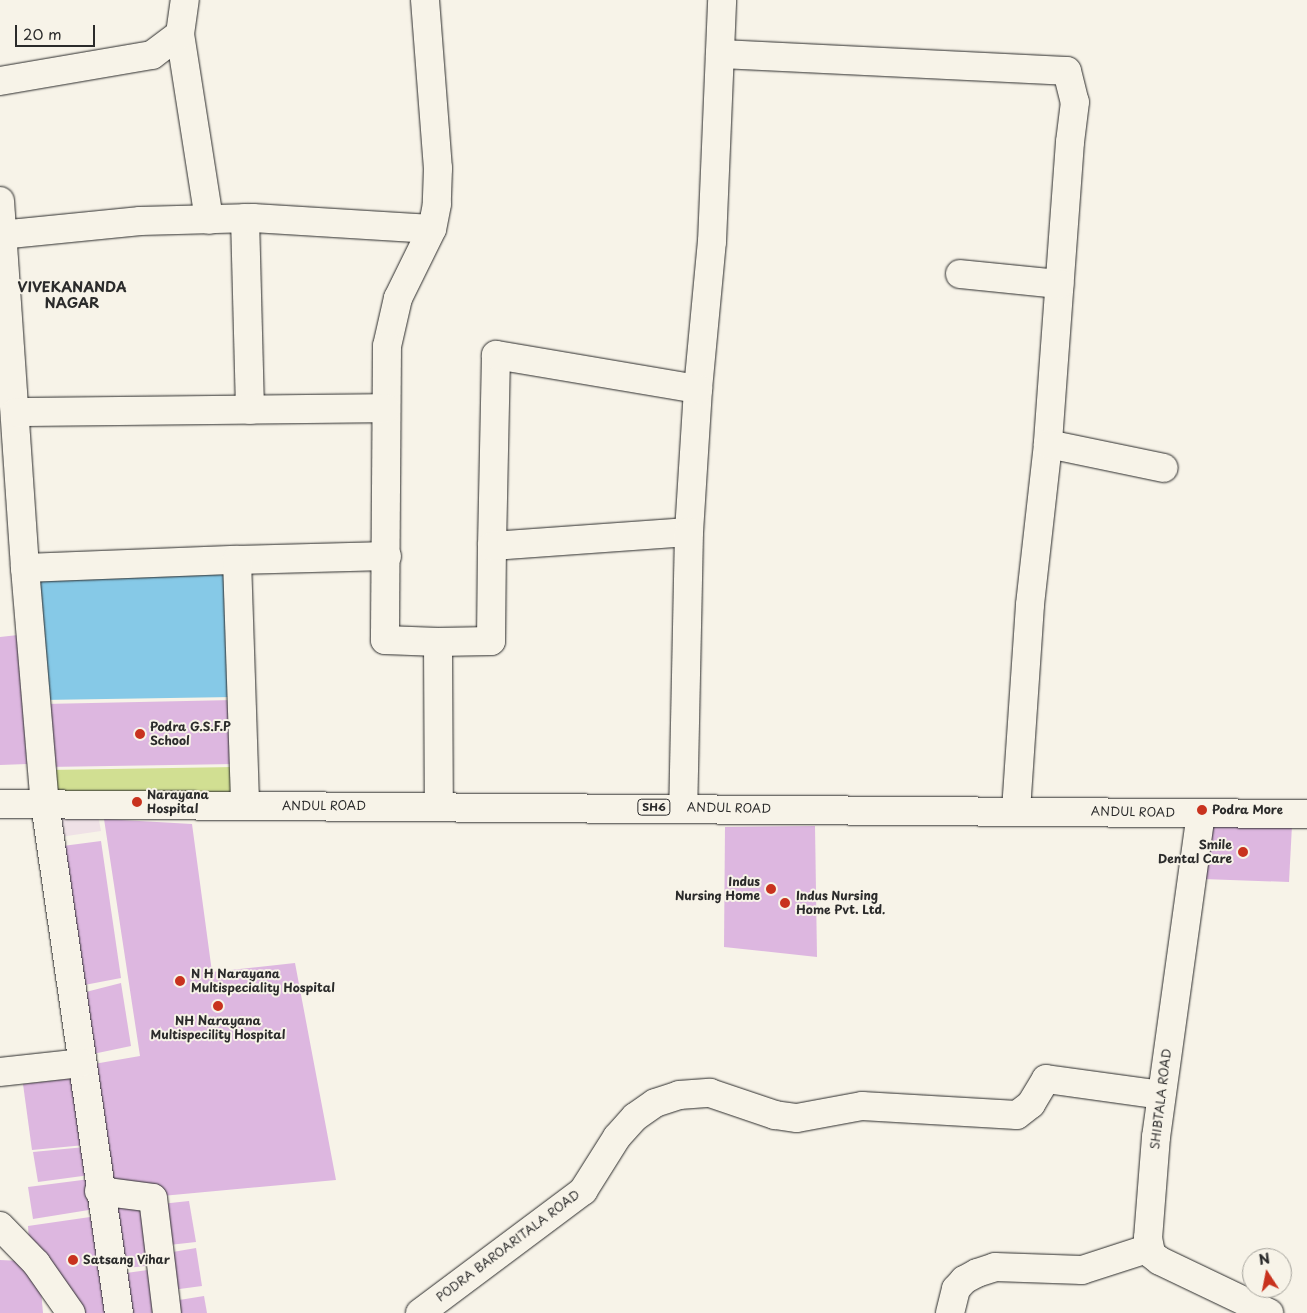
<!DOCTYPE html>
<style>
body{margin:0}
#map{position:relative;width:1307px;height:1313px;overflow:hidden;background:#f7f3e8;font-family:"Playpen Sans",sans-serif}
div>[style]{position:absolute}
.built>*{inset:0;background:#efe1e6}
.green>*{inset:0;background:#d1df92}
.water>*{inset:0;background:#86c9e7}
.building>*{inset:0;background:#ddb7e0}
.roads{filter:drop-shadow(0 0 1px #2b2b2b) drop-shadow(0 0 1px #2b2b2b)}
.minor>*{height:28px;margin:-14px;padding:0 14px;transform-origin:14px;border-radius:14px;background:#f7f3e8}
.major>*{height:28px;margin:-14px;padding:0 14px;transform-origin:14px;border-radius:14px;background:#f7f3e8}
.dots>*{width:14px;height:14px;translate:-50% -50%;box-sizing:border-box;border:2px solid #f7f3e8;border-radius:50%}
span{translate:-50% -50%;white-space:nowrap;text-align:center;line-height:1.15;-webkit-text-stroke:4px #f7f3e8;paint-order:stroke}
.shield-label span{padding:1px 4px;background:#f7f3e8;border:1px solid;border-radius:4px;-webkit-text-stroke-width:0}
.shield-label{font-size:11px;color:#2b2b2b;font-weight:700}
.poi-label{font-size:12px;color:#2b2b2b;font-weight:700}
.left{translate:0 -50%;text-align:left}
.right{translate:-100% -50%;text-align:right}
.street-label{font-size:12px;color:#2b2b2b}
.neighbourhood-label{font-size:14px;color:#2b2b2b;font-weight:700}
.north{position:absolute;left:1242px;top:1248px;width:50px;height:50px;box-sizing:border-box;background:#f7f3e8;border:1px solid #a5a39c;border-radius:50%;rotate:349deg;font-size:14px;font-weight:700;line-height:20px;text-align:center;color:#2b2b2b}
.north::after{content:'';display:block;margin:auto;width:18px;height:22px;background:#c8321e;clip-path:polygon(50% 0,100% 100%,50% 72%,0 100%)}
.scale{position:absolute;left:15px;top:25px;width:80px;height:22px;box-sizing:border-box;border:2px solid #2b2b2b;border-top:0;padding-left:6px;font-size:15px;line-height:18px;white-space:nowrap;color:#2b2b2b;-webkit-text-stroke:4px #f7f3e8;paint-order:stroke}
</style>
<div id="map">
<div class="built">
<i style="clip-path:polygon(48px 810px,97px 810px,101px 831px,53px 838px)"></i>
</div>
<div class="green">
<i style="clip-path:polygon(235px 767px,236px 798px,49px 797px,48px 770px)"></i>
</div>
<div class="water">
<i style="clip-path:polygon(231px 570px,234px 697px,42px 700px,36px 580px)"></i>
</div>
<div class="building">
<i style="clip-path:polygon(18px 635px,27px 764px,0 765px,0 637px)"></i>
<i style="clip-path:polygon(234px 700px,235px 764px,47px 767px,44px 704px)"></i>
<i style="clip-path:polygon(104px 819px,192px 824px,212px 972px,295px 963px,336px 1180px,162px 1196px,106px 1187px,88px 1065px,140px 1056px)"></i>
<i style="clip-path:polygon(1208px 824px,1292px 825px,1289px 882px,1203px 879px)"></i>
<i style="clip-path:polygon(815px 826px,817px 957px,724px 947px,725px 827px)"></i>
<i style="clip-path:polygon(101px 841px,121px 978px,74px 987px,55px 847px)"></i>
<i style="clip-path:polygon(121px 983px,131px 1046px,88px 1055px,78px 994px)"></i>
<i style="clip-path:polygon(75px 1078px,85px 1145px,32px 1150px,23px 1084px)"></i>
<i style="clip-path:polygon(85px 1147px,90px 1175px,38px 1182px,33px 1152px)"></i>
<i style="clip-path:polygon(90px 1179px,95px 1209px,33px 1219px,28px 1187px)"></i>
<i style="clip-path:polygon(106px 1196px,146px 1203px,154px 1265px,118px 1269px)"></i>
<i style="clip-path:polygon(189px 1201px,196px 1242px,169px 1245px,161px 1204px)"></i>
<i style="clip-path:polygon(97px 1216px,114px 1313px,78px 1313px,29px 1243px,28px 1226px)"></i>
<i style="clip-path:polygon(196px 1248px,202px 1286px,172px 1290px,167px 1253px)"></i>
<i style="clip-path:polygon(0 1260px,21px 1261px,41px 1290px,43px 1313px,0 1313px)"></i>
<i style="clip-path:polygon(155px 1269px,160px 1313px,125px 1313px,119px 1274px)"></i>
<i style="clip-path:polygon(204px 1296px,207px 1313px,175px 1313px,173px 1301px)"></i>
</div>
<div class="roads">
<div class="minor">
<i style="left:425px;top:0;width:169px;rotate:85.6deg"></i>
<i style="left:438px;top:168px;width:36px;rotate:92deg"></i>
<i style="left:437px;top:204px;width:25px;rotate:101deg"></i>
<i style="left:432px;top:229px;width:77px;rotate:116.2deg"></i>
<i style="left:398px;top:298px;width:49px;rotate:102.9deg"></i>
<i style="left:387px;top:346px;width:294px;rotate:90.4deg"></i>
<i style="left:385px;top:640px;width:53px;rotate:2.2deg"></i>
<i style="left:438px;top:642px;width:164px;rotate:89.7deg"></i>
<i style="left:180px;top:34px;width:188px;rotate:81.1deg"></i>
<i style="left:720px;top:54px;width:347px;rotate:2.8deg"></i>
<i style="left:1067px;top:71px;width:32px;rotate:76deg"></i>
<i style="left:1075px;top:102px;width:40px;rotate:97.1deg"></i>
<i style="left:1070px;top:142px;width:303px;rotate:94.2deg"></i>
<i style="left:1048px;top:444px;width:162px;rotate:96.4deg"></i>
<i style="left:1030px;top:605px;width:206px;rotate:93.9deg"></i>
<i style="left:0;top:81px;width:154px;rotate:-9.7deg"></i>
<i style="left:152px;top:55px;width:35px;rotate:-37deg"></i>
<i style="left:180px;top:34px;width:34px;rotate:-82deg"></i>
<i style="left:0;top:201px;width:368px;rotate:86.1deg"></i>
<i style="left:25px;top:568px;width:237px;rotate:85.2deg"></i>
<i style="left:45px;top:804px;width:514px;rotate:81.73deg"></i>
<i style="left:245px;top:218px;width:192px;rotate:88.5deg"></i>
<i style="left:0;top:235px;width:141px;rotate:-5.7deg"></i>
<i style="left:140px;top:221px;width:113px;rotate:-1.5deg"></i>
<i style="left:253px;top:218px;width:179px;rotate:3.5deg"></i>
<i style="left:960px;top:274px;width:100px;rotate:5.8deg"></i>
<i style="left:16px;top:412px;width:370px;rotate:-0.6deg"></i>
<i style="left:1048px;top:444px;width:118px;rotate:11.7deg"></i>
<i style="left:689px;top:532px;width:143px;rotate:-86.4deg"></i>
<i style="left:698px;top:389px;width:148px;rotate:-84.6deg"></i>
<i style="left:712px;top:242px;width:242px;rotate:-87.6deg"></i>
<i style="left:492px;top:546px;width:191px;rotate:-88.8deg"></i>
<i style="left:496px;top:355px;width:205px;rotate:9.6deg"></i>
<i style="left:237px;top:560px;width:150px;rotate:-1.5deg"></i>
<i style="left:25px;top:568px;width:212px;rotate:-2.2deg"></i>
<i style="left:237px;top:560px;width:245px;rotate:88.1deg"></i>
<i style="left:438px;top:642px;width:53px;rotate:-1.1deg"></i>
<i style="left:491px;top:641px;width:95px;rotate:-89.4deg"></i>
<i style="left:492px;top:546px;width:197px;rotate:-4.1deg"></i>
<i style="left:689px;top:532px;width:276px;rotate:91.2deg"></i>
<i style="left:1201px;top:813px;width:327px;rotate:97.9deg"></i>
<i style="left:1156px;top:1137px;width:101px;rotate:94.5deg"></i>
<i style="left:1148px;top:1238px;width:16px;rotate:79deg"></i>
<i style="left:1151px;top:1254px;width:11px;rotate:38deg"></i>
<i style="left:1160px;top:1261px;width:121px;rotate:25.5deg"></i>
<i style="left:0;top:1072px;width:81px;rotate:-6.3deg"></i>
<i style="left:99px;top:1191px;width:54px;rotate:7.4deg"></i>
<i style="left:153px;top:1198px;width:116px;rotate:83.1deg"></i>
<i style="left:0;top:1226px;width:52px;rotate:45.8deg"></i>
<i style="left:36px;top:1263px;width:61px;rotate:55deg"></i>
<i style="left:420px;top:1313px;width:204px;rotate:-36.8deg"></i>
<i style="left:583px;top:1191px;width:64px;rotate:-57.8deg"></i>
<i style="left:617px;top:1137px;width:27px;rotate:-48deg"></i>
<i style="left:635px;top:1117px;width:24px;rotate:-35deg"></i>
<i style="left:655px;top:1103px;width:25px;rotate:-18deg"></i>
<i style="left:679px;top:1095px;width:31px;rotate:-4deg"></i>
<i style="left:710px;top:1093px;width:69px;rotate:18.7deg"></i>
<i style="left:775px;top:1115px;width:22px;rotate:8deg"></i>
<i style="left:797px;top:1118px;width:66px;rotate:-10.5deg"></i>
<i style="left:862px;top:1106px;width:155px;rotate:3.3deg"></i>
<i style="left:1017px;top:1115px;width:18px;rotate:-38deg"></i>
<i style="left:1031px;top:1104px;width:29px;rotate:-59deg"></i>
<i style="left:1046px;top:1079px;width:116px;rotate:7.9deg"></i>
<i style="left:950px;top:1313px;width:25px;rotate:-76deg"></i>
<i style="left:956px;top:1289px;width:12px;rotate:-48deg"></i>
<i style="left:964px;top:1280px;width:15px;rotate:-28deg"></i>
<i style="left:977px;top:1273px;width:19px;rotate:-18deg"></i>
<i style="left:995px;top:1267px;width:87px;rotate:2deg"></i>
<i style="left:1082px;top:1270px;width:71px;rotate:-17.9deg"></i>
</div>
<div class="major">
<i style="left:0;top:804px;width:1307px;rotate:0.44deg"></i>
</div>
</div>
<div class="dots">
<i style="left:140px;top:734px;background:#c8321e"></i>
<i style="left:137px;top:802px;background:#c8321e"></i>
<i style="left:1202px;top:810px;background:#c8321e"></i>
<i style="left:1243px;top:852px;background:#c8321e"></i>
<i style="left:771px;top:889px;background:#c8321e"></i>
<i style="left:785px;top:903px;background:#c8321e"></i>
<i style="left:180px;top:981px;background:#c8321e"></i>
<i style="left:218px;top:1006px;background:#c8321e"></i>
<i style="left:73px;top:1260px;background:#c8321e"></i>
</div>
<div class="shield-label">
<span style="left:654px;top:807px">SH6</span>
</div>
<div class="poi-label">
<span class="left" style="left:150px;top:734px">Podra G.S.F.P<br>School</span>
<span class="left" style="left:147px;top:802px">Narayana<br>Hospital</span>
<span class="left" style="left:1212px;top:810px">Podra More</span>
<span class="right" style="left:1232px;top:852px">Smile<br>Dental Care</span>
<span class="right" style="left:760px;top:889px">Indus<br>Nursing Home</span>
<span class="left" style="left:796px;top:903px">Indus Nursing<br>Home Pvt. Ltd.</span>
<span class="left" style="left:191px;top:981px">N H Narayana<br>Multispeciality Hospital</span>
<span style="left:218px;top:1028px">NH Narayana<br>Multispecility Hospital</span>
<span class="left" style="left:83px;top:1260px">Satsang Vihar</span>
</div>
<div class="street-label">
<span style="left:324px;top:806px">ANDUL ROAD</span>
<span style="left:729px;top:808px;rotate:1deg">ANDUL ROAD</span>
<span style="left:1133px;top:812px;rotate:1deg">ANDUL ROAD</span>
<span style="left:1161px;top:1099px;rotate:-83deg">SHIBTALA ROAD</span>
<span style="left:508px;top:1246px;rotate:-37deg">PODRA BAROARITALA ROAD</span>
</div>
<div class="neighbourhood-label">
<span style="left:72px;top:295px">VIVEKANANDA<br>NAGAR</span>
</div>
<div class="north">N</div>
<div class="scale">20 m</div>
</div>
